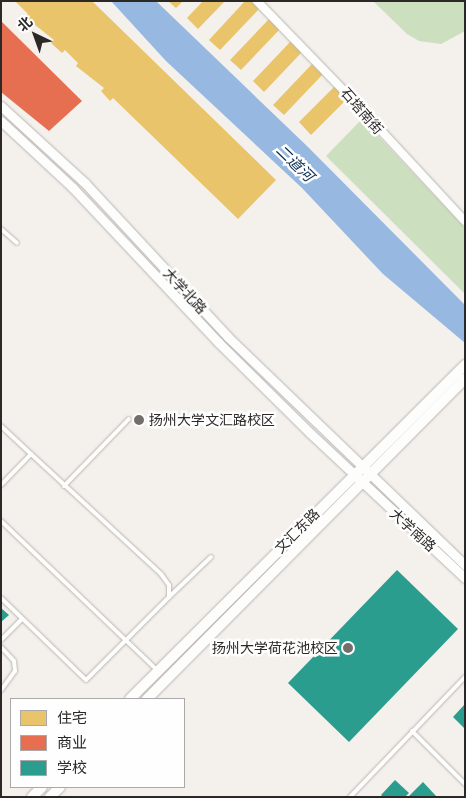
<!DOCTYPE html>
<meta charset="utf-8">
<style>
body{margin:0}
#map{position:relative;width:466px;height:798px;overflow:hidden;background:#f4f0ec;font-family:Poppins,"Noto Sans SC",sans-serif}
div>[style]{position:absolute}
.green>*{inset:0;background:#cce0bf}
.water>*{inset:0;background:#97b9e1}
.homes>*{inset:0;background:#e9c46a}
.shops>*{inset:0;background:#e76f51}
.schools>*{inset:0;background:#2a9d8f}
.roads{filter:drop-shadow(0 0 1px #b9b6b3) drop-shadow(0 0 1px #b9b6b3)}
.service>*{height:4px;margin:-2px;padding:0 2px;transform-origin:2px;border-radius:2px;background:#fdfdfc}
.minor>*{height:8px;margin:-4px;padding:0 4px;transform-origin:4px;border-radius:4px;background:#fdfdfc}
.tertiary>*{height:9px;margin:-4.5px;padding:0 4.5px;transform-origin:4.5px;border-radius:4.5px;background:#fdfdfc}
.secondary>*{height:10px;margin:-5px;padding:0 5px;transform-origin:5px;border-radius:5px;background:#fdfdfc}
.dots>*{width:14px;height:14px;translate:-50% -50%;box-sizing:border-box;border:2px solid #fefefe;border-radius:50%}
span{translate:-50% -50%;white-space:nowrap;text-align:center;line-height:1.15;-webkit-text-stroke:5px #fefefe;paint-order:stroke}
.street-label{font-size:14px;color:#2b2826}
.poi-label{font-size:14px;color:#2b2826}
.left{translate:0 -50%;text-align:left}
.right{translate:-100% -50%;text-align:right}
.water-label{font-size:15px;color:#062b50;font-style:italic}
.frame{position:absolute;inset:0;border:2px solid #2b2826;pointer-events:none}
.legend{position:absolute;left:10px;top:698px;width:175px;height:90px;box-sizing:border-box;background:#fefefe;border:1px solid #aaa8a8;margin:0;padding:6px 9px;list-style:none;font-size:15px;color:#2b2826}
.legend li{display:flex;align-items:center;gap:10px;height:25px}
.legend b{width:25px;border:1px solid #aaa8a8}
.north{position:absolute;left:10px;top:10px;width:50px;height:50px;-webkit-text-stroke:4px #fefefe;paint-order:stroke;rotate:318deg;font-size:14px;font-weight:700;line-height:20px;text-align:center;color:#2b2826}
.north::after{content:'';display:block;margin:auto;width:18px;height:22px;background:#2b2826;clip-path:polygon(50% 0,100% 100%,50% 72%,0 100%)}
</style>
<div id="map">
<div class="green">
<i style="clip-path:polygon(373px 1px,465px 1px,465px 31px,441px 44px,419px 41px,407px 34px)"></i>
<i style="clip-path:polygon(362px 119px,465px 228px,465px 294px,326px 156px)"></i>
</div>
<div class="water">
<i style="clip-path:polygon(111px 1px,156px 1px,308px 147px,465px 305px,465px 343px,383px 274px,302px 188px,166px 61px)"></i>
</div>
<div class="homes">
<i style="clip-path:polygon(15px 1px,92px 1px,276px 180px,238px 219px,113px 98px,110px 101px,101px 91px,104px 88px,76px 66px,78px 63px,65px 50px,62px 53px,51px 43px,54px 40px,25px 17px,28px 14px)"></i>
<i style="clip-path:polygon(168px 1px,183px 1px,176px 8px)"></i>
<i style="clip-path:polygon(203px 1px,225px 1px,198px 29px,187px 18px)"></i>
<i style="clip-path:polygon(245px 1px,251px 1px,259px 9px,220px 50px,209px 40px)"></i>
<i style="clip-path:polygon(269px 19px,280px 29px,241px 70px,230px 60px)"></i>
<i style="clip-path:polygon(291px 41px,302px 52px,264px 92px,253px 81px)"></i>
<i style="clip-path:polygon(313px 63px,324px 73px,284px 115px,273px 105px)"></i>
<i style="clip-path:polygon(335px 86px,347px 99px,311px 135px,299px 122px)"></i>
</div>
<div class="shops">
<i style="clip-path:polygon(1px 21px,82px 101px,49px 131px,1px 92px)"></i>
</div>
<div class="schools">
<i style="clip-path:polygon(397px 570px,458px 629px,349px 742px,288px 683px)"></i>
<i style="clip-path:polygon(1px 608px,9px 615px,1px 622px)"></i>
<i style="clip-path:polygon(465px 704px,465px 729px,453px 717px)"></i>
<i style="clip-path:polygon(395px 780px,409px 793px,405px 797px,383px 797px,381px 795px)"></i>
<i style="clip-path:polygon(423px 782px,437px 797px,408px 797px)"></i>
</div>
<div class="roads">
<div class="service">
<i style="left:1px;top:229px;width:21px;rotate:41deg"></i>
<i style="left:1px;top:426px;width:41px;rotate:43deg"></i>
<i style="left:1px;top:485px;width:43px;rotate:-45.9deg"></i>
<i style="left:31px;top:454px;width:177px;rotate:42.7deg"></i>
<i style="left:161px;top:574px;width:14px;rotate:54deg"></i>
<i style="left:169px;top:585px;width:12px;rotate:90deg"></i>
<i style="left:169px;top:597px;width:117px;rotate:135deg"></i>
<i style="left:86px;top:680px;width:118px;rotate:-136deg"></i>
<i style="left:64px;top:486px;width:93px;rotate:-45.9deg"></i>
<i style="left:1px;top:521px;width:217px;rotate:43.7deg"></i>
<i style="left:169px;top:597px;width:58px;rotate:-43.6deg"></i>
<i style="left:1px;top:640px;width:30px;rotate:-45deg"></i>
<i style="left:1px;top:647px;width:19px;rotate:47deg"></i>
<i style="left:14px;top:661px;width:10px;rotate:84deg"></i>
<i style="left:15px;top:671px;width:24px;rotate:126deg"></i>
<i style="left:412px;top:731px;width:75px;rotate:45deg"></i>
<i style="left:350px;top:797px;width:166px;rotate:-46.2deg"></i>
</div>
<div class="minor">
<i style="left:257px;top:1px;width:134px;rotate:45.9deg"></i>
<i style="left:350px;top:97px;width:169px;rotate:47.2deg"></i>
</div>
<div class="tertiary">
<i style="left:1px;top:106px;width:114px;rotate:42.5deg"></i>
<i style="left:85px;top:183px;width:210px;rotate:47.1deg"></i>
<i style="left:228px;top:337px;width:329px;rotate:43.9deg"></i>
<i style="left:1px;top:121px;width:98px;rotate:42.9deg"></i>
<i style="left:73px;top:188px;width:212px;rotate:46.7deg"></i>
<i style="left:218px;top:342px;width:129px;rotate:44.7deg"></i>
<i style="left:310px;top:433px;width:212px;rotate:43.1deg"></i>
</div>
<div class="secondary">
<i style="left:130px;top:699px;width:473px;rotate:-44.9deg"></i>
<i style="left:147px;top:699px;width:451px;rotate:-45.2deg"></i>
<i style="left:32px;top:797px;width:14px;rotate:-45deg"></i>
<i style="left:50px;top:797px;width:14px;rotate:-45deg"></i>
</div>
</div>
<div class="dots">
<i style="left:139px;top:420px;background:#716e6b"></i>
<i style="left:348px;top:648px;background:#716e6b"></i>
</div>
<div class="street-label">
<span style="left:362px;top:111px;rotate:49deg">石塔南街</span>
<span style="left:185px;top:291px;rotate:47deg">大学北路</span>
<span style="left:413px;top:530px;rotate:42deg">大学南路</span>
<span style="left:297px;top:531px;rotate:-45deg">文汇东路</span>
</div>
<div class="poi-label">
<span class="left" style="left:149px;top:420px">扬州大学文汇路校区</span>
<span class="right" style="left:338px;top:648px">扬州大学荷花池校区</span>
</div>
<div class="water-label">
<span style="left:295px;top:163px;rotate:44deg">二道河</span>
</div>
<div class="frame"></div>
<ul class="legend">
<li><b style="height:14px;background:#e9c46a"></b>住宅</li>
<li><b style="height:14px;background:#e76f51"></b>商业</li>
<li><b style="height:14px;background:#2a9d8f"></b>学校</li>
</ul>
<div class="north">北</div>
</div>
